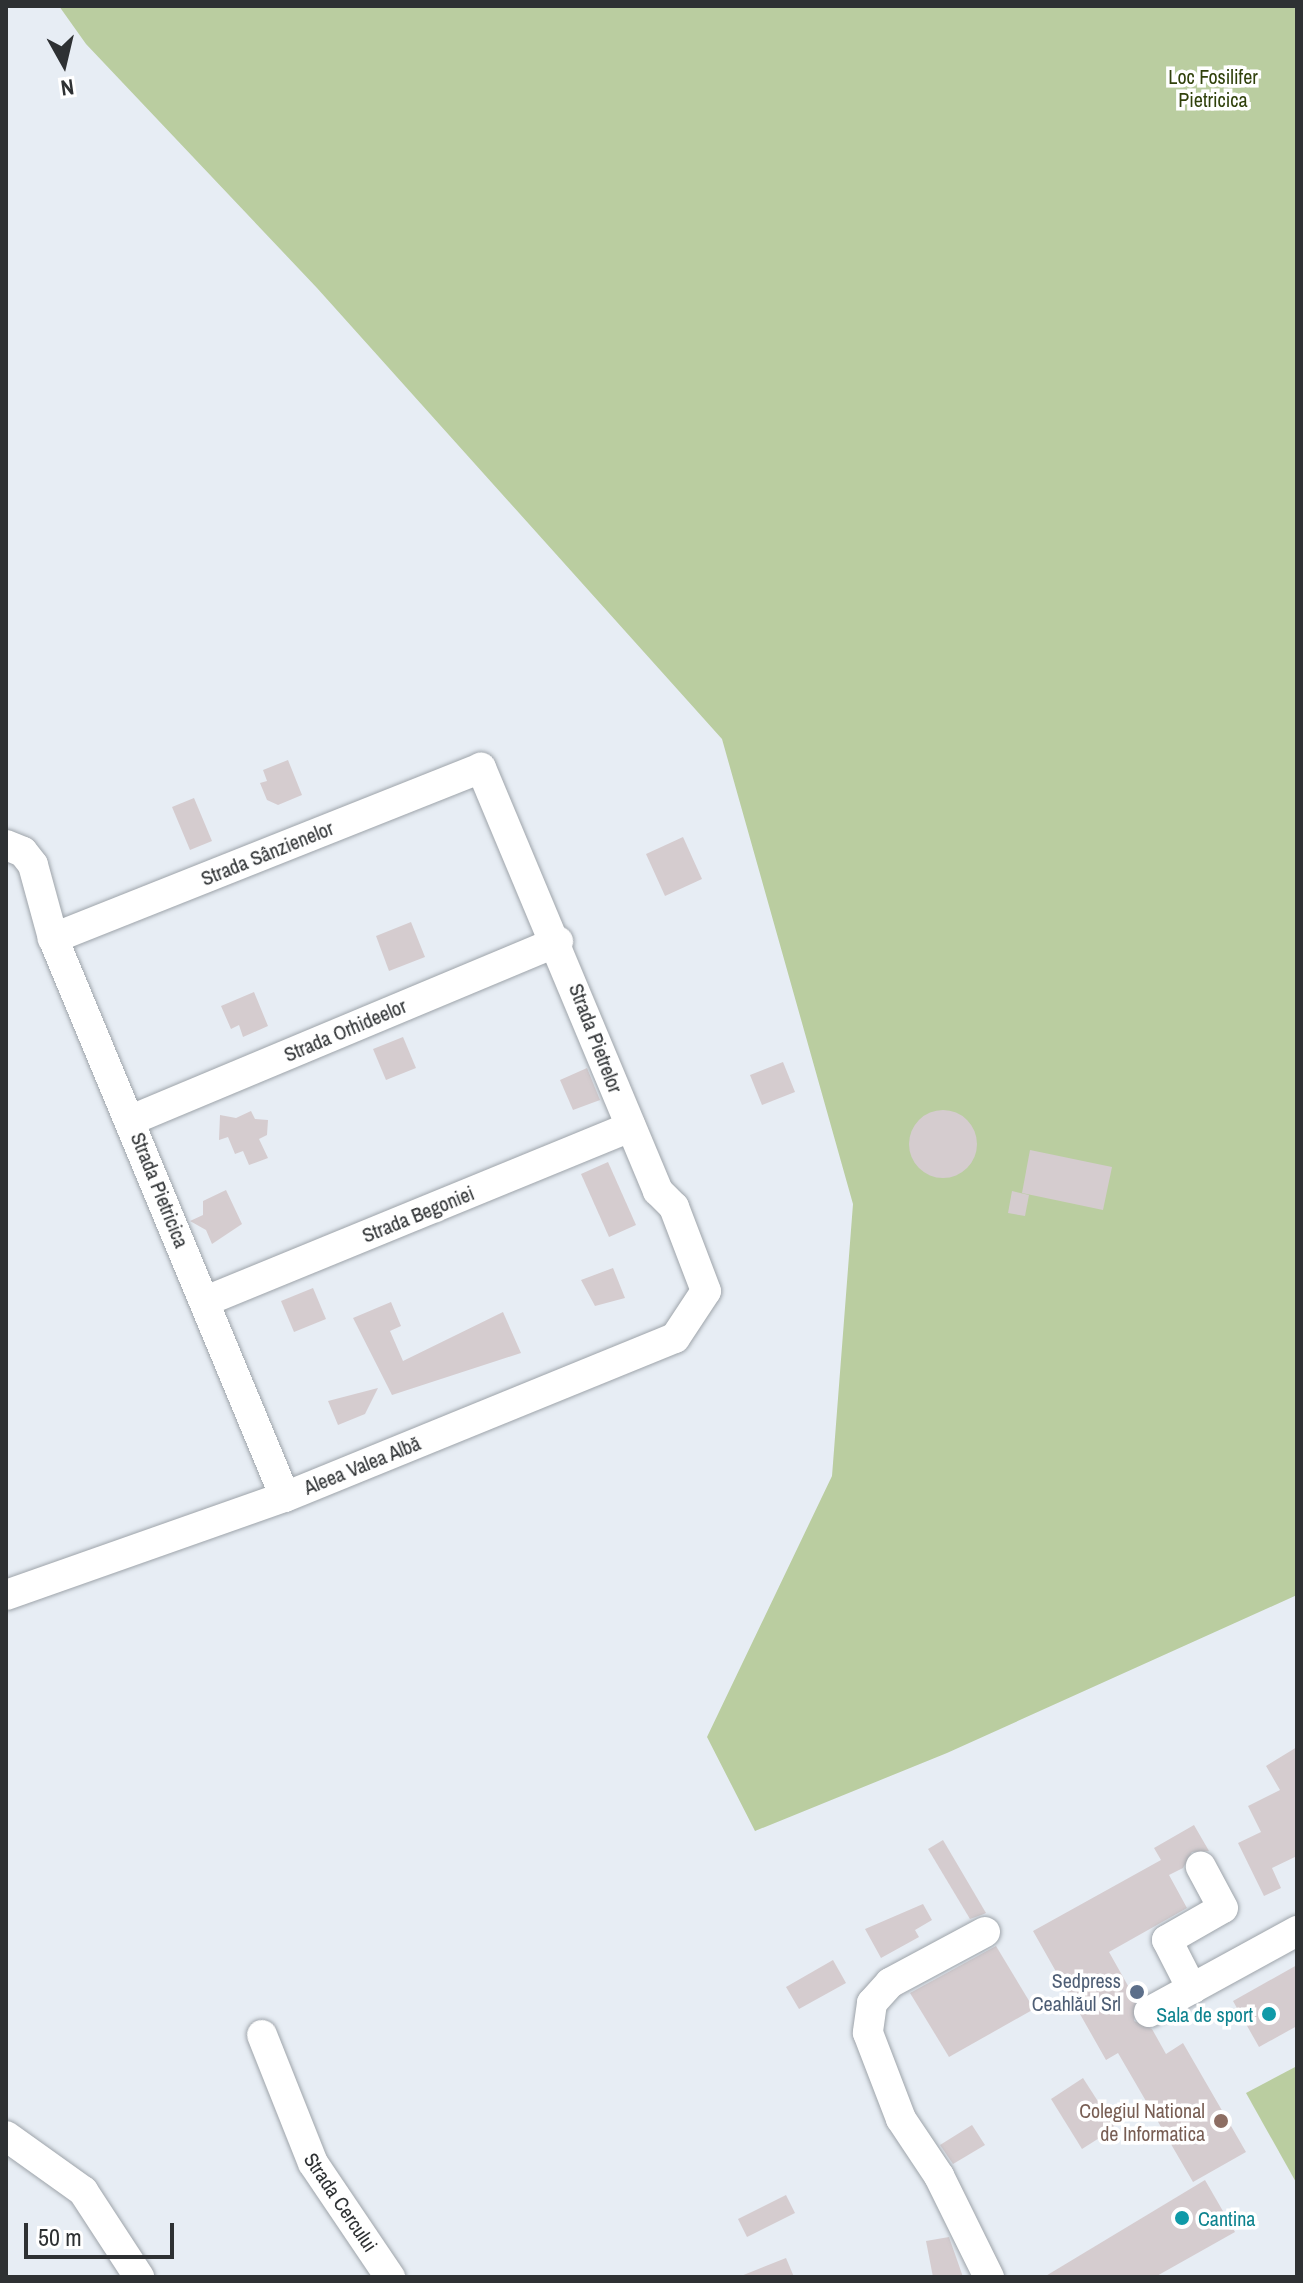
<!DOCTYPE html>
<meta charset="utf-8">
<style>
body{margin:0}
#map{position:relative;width:1303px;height:2283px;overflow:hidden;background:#e7edf4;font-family:"Archivo Narrow",sans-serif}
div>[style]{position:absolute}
.green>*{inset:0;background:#bacda0}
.building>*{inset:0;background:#d5cccf}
.round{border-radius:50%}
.roads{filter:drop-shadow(0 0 2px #9ea4aa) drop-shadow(0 0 2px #9ea4aa)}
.minor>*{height:30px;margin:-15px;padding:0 15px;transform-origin:15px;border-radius:15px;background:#fff}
.dots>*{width:22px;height:22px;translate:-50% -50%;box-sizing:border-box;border:4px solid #fff;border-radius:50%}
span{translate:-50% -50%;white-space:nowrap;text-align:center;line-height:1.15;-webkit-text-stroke:7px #fff;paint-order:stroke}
.park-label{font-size:20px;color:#30410b}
.street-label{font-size:20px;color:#2e3133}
.service-label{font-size:20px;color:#4e5e75}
.right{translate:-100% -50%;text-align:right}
.culture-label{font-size:20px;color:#0d838f}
.left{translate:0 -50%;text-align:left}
.education-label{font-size:20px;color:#785e54}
.frame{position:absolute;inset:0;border:8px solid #2e3133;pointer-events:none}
.north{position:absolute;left:24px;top:24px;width:80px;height:80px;-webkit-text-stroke:6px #fff;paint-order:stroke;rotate:172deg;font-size:22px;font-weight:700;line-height:32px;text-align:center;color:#2e3133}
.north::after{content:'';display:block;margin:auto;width:28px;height:36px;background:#2e3133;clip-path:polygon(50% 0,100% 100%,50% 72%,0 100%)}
.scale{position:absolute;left:24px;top:2223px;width:150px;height:36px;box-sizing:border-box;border:4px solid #2e3133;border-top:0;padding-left:10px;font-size:24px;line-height:28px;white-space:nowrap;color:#2e3133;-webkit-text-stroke:6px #fff;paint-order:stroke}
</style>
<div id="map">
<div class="green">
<i style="clip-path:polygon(59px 6px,1297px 6px,1297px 1595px,947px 1753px,755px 1831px,707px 1737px,832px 1476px,853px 1204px,722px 739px,317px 288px,86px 44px)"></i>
<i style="clip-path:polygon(1297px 2066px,1297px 2184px,1246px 2093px)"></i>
</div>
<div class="building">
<i style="clip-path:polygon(288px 760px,302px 795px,278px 805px,267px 800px,260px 783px,267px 781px,263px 770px)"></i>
<i style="clip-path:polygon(194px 798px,212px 841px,190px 850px,172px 807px)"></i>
<i style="clip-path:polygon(683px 837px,702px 879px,665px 896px,646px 854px)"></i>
<i style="clip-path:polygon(411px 922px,425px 957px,389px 971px,376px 936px)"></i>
<i style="clip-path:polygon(254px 992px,268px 1026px,243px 1037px,239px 1025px,231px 1029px,221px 1006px)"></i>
<i style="clip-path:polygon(403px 1037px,416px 1068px,386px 1080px,373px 1049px)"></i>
<i style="clip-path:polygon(783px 1062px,795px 1092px,762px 1105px,750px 1075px)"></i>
<i style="clip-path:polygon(587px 1068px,600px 1100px,573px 1110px,560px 1080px)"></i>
<i class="round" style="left:909px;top:1110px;width:68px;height:68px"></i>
<i style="clip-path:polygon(251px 1111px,255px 1119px,268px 1120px,267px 1135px,259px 1139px,268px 1158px,249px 1165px,243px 1151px,235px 1154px,228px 1137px,219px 1140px,220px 1115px,236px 1118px)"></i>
<i style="clip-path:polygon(1030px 1150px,1112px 1167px,1103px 1210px,1022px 1193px)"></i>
<i style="clip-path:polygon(608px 1162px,636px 1225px,609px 1237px,581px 1174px)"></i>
<i style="clip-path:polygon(226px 1190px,242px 1224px,212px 1244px,206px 1230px,190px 1221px,203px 1215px,203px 1201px)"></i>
<i style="clip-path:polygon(1012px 1191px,1029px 1195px,1025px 1216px,1008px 1213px)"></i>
<i style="clip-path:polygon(613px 1268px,625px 1298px,595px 1306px,581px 1280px)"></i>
<i style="clip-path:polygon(313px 1288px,326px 1319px,294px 1332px,281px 1301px)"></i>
<i style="clip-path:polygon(391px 1302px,401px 1326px,390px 1331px,403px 1361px,503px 1312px,521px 1353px,392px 1395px,353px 1318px)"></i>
<i style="clip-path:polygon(378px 1388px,365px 1414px,338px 1425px,328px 1401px)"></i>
<i style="clip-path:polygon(1297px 1747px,1297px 1856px,1272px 1868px,1281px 1888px,1264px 1896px,1238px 1843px,1261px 1832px,1248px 1806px,1280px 1790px,1266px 1766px)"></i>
<i style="clip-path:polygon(1194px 1825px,1209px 1851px,1192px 1852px,1183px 1868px,1169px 1875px,1187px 1908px,1109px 1952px,1136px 2000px,1134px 2021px,1152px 2029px,1166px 2054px,1183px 2043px,1246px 2152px,1193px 2182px,1118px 2053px,1106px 2060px,1033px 1931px,1161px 1860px,1154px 1848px)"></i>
<i style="clip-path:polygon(943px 1840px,986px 1913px,984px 1914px,970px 1919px,928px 1849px)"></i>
<i style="clip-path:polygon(923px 1904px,932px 1920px,915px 1930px,919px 1937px,881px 1958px,865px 1929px)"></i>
<i style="clip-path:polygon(996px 1946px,1034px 2009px,949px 2057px,910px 1993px)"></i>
<i style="clip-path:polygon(833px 1960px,846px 1983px,799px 2009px,786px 1987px)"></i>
<i style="clip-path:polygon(1297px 1965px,1297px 2026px,1259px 2047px,1233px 2001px)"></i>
<i style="clip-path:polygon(1083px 2078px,1115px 2128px,1082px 2149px,1051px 2099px)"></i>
<i style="clip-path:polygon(972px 2125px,985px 2145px,953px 2164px,940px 2145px)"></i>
<i style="clip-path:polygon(1205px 2180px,1235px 2232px,1155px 2277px,1044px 2277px)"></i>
<i style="clip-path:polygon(786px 2195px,795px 2213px,747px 2237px,738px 2219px)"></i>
<i style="clip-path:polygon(949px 2237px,963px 2277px,933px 2277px,926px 2241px)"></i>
<i style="clip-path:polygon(786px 2258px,794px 2277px,741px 2277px,741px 2276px)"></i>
</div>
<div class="roads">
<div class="minor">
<i style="left:6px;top:845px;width:18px;rotate:22deg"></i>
<i style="left:23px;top:852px;width:16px;rotate:52deg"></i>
<i style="left:33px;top:865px;width:76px;rotate:74.7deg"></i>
<i style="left:53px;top:938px;width:605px;rotate:67.46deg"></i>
<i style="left:131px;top:1120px;width:463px;rotate:-22.7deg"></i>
<i style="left:206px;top:1301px;width:459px;rotate:-22.3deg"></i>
<i style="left:6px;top:1595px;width:296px;rotate:-19.4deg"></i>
<i style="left:285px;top:1497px;width:421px;rotate:-22.2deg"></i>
<i style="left:675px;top:1338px;width:56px;rotate:-56.6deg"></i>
<i style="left:706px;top:1291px;width:90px;rotate:-110.9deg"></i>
<i style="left:674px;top:1207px;width:23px;rotate:-135deg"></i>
<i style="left:658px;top:1191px;width:459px;rotate:-112.7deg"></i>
<i style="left:481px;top:768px;width:461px;rotate:158.3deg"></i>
<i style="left:985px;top:1932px;width:108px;rotate:151.8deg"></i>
<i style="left:890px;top:1983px;width:27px;rotate:132deg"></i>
<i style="left:872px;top:2003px;width:30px;rotate:98deg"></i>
<i style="left:868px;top:2033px;width:92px;rotate:69deg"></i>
<i style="left:901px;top:2119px;width:69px;rotate:56.3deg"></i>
<i style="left:939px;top:2176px;width:113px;rotate:63.7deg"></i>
<i style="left:1192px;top:1989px;width:55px;rotate:-117deg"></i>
<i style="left:1167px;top:1940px;width:64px;rotate:-29.7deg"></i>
<i style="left:1223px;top:1908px;width:47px;rotate:-118.2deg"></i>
<i style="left:1149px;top:2012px;width:169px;rotate:-28.7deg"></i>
<i style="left:262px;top:2035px;width:138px;rotate:68.3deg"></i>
<i style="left:313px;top:2163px;width:138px;rotate:56deg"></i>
<i style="left:6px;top:2136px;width:95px;rotate:35.5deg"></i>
<i style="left:83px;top:2191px;width:103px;rotate:56.9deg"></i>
</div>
</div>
<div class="dots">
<i style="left:1137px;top:1992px;background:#5c6f8a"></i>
<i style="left:1269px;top:2014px;background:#0f9aa8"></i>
<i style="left:1221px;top:2121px;background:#8d6e63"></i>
<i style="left:1182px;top:2218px;background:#0f9aa8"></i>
</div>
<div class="park-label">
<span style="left:1213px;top:88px">Loc Fosilifer<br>Pietricica</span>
</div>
<div class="street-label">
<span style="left:267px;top:853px;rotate:-22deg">Strada Sânzienelor</span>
<span style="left:345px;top:1030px;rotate:-23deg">Strada Orhideelor</span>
<span style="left:596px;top:1038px;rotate:69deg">Strada Pietrelor</span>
<span style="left:160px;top:1190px;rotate:68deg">Strada Pietricica</span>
<span style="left:418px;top:1214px;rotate:-22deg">Strada Begoniei</span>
<span style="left:362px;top:1465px;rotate:-22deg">Aleea Valea Albă</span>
<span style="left:341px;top:2202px;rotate:56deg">Strada Cercului</span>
</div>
<div class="service-label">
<span class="right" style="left:1121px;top:1992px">Sedpress<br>Ceahlăul Srl</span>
</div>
<div class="culture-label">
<span class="right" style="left:1253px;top:2014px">Sala de sport</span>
<span class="left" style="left:1198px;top:2218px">Cantina</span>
</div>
<div class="education-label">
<span class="right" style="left:1205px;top:2122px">Colegiul National<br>de Informatica</span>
</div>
<div class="frame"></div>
<div class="north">N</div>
<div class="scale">50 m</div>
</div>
